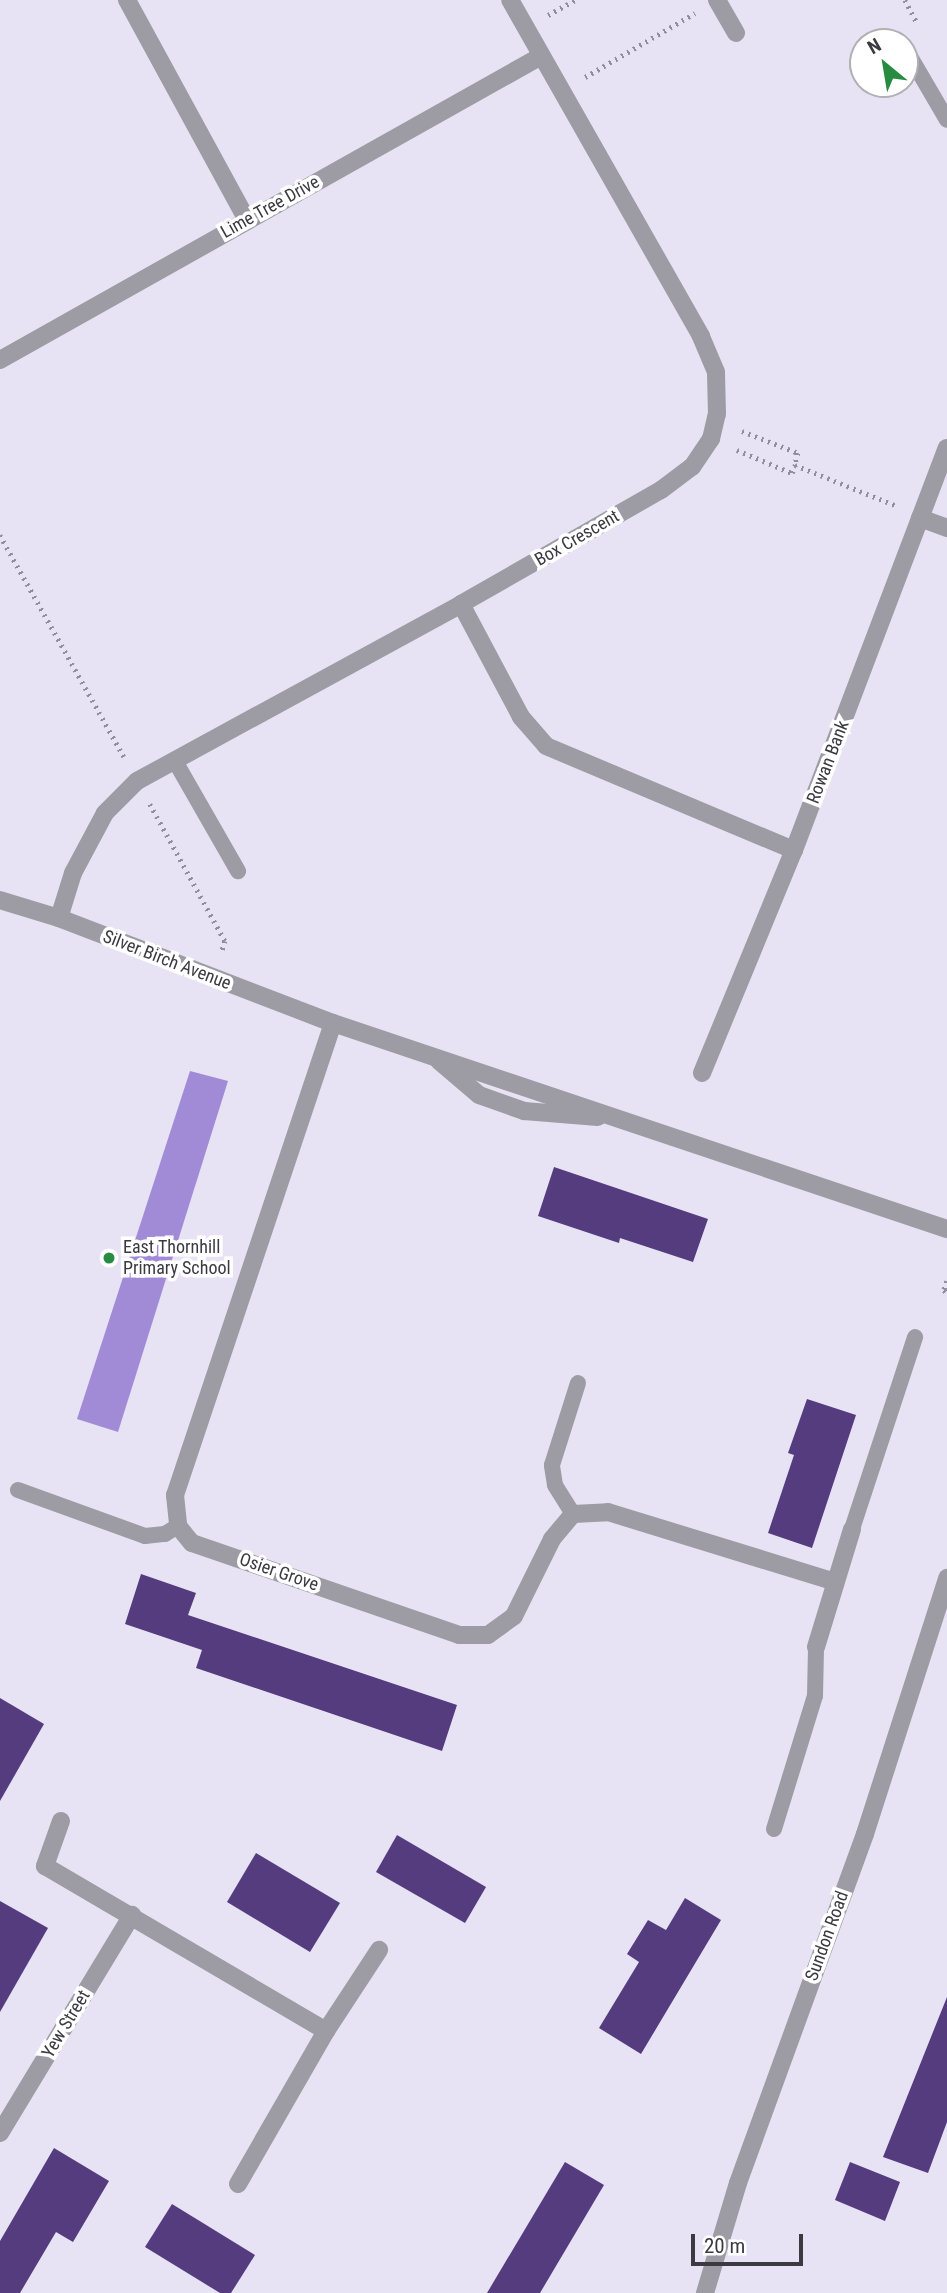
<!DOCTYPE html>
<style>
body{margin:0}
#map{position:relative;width:947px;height:2293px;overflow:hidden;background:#e7e3f4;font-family:"Roboto Condensed",sans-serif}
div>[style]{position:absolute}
.water>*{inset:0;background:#a28bd6}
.building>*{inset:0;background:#543c7f}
.path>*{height:4.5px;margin-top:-2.25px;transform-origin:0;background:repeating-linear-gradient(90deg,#918e9a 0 2px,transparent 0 7px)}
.service>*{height:16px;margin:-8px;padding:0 8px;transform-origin:8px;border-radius:8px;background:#9d9ba3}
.minor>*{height:18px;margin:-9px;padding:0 9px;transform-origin:9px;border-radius:9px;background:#9d9ba3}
.tertiary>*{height:18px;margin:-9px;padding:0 9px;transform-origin:9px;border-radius:9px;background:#9d9ba3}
.dots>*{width:19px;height:19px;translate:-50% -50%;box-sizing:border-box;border:4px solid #fff;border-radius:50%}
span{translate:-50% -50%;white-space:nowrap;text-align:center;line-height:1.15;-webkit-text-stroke:7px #fff;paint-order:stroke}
.street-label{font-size:18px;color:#3c3a41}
.poi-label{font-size:18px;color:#3c3a41}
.left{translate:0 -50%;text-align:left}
.north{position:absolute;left:849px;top:28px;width:70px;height:70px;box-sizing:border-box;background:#fff;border:2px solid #b1b0b3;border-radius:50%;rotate:330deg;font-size:19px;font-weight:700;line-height:28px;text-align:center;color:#3c3a41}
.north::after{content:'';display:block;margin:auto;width:24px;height:32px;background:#278c41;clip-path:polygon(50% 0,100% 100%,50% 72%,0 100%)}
.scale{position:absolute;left:691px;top:2234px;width:112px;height:32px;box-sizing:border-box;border:4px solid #3c3a41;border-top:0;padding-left:9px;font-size:21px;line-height:24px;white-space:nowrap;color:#3c3a41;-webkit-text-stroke:5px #fff;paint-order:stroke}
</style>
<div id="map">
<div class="water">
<i style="clip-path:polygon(190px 1071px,228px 1081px,118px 1432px,77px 1419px)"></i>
</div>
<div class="building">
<i style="clip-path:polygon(554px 1167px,708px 1219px,693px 1262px,620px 1238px,619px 1243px,538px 1216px)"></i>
<i style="clip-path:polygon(807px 1399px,856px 1415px,812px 1548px,768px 1533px,794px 1455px,788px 1453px)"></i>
<i style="clip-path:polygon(141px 1574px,196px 1593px,188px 1615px,457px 1705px,442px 1751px,196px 1668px,202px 1650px,125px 1624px)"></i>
<i style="clip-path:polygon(0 1698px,44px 1724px,0 1801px)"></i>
<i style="clip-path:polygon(397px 1835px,486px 1887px,465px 1923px,376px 1872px)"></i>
<i style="clip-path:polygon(256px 1853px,340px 1903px,310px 1952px,227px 1902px)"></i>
<i style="clip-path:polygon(685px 1898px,721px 1920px,641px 2054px,599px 2028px,639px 1962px,627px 1954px,648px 1920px,666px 1930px)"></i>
<i style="clip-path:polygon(0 1901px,48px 1928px,0 2012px)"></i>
<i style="clip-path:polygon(947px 1997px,947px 2122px,928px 2173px,883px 2157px)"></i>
<i style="clip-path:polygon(54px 2148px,109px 2181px,73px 2242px,56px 2232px,20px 2293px,0 2293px,0 2241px)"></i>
<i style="clip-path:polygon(565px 2162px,604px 2185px,540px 2293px,487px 2293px)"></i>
<i style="clip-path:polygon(850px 2162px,900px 2182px,885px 2221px,835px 2200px)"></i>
<i style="clip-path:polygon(172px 2204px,255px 2255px,231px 2293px,220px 2293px,145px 2247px)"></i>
</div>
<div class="path">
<i style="left:905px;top:0;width:27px;rotate:62deg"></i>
<i style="left:548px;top:15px;width:31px;rotate:-29deg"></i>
<i style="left:585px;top:77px;width:127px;rotate:-30.2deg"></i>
<i style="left:742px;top:431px;width:60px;rotate:21.4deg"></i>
<i style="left:798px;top:453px;width:12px;rotate:104deg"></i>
<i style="left:737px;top:450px;width:60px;rotate:22.7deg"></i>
<i style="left:792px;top:473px;width:9px;rotate:-69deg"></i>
<i style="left:795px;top:465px;width:110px;rotate:21.9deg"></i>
<i style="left:0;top:535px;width:254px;rotate:60.8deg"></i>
<i style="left:150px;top:804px;width:156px;rotate:61.3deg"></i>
<i style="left:225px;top:941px;width:10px;rotate:107deg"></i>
<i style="left:947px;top:1281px;width:9px;rotate:108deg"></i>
<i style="left:944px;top:1290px;width:4px;rotate:45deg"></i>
</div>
<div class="service">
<i style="left:905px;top:48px;width:83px;rotate:59.7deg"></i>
<i style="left:175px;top:761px;width:127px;rotate:60.2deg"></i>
<i style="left:18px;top:1490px;width:135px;rotate:19.9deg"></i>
<i style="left:145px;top:1536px;width:20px;rotate:-6deg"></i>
<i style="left:165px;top:1534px;width:15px;rotate:-32deg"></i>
<i style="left:573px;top:1514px;width:34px;rotate:-122deg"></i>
<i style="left:555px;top:1485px;width:20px;rotate:-99deg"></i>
<i style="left:552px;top:1465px;width:86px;rotate:-72.4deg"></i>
<i style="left:852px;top:1529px;width:202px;rotate:-71.8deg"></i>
<i style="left:774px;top:1829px;width:139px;rotate:-72.9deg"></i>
<i style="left:815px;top:1696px;width:49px;rotate:-88.8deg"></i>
</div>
<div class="minor">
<i style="left:127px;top:0;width:251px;rotate:61.4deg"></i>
<i style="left:717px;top:0;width:38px;rotate:60deg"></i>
<i style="left:0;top:360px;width:621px;rotate:-29.33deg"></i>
<i style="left:920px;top:518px;width:29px;rotate:20deg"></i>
<i style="left:461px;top:604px;width:128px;rotate:62deg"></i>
<i style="left:521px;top:717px;width:38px;rotate:49deg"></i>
<i style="left:546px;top:746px;width:269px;rotate:22.8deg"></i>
<i style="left:0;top:900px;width:62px;rotate:17deg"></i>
<i style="left:59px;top:918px;width:293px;rotate:21deg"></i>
<i style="left:333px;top:1023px;width:648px;rotate:18.55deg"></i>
<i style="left:59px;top:918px;width:47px;rotate:-72.7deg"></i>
<i style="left:73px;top:873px;width:68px;rotate:-61.9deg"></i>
<i style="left:105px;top:813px;width:45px;rotate:-45deg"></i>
<i style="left:137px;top:781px;width:369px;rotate:-28.6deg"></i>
<i style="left:461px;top:604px;width:230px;rotate:-29.7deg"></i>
<i style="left:661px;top:490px;width:39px;rotate:-37deg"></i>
<i style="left:692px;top:467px;width:34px;rotate:-56deg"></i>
<i style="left:711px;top:439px;width:26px;rotate:-77deg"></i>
<i style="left:717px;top:414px;width:42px;rotate:-91.4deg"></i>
<i style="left:716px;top:372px;width:39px;rotate:-113deg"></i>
<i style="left:701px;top:336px;width:386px;rotate:-119.6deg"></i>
<i style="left:333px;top:1023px;width:498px;rotate:108.5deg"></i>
<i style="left:175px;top:1495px;width:31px;rotate:84deg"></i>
<i style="left:178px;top:1526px;width:22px;rotate:51deg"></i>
<i style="left:192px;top:1543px;width:282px;rotate:19deg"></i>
<i style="left:459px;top:1635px;width:29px"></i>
<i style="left:488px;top:1635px;width:32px;rotate:-36deg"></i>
<i style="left:514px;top:1616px;width:86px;rotate:-63.7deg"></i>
<i style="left:552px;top:1539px;width:33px;rotate:-50deg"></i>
<i style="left:573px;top:1514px;width:35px;rotate:-3deg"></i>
<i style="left:608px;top:1512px;width:238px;rotate:17.1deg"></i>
<i style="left:439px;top:1061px;width:52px;rotate:40.4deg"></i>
<i style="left:479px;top:1095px;width:48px;rotate:19.6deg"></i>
<i style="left:524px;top:1111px;width:74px;rotate:4.6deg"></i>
<i style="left:702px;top:1073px;width:241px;rotate:-67.6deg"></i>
<i style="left:794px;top:850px;width:430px;rotate:-69.2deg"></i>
<i style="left:816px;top:1647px;width:123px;rotate:-73deg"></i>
<i style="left:61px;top:1821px;width:48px;rotate:109.6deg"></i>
<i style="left:45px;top:1866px;width:326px;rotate:30.4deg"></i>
<i style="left:0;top:2133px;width:255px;rotate:-58.8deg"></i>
<i style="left:238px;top:2184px;width:177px;rotate:-60.1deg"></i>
<i style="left:326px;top:2031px;width:97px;rotate:-56.8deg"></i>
</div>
<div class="tertiary">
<i style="left:705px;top:2293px;width:115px;rotate:-73.3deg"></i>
<i style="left:738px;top:2183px;width:371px;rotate:-70deg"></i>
<i style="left:865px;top:1834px;width:269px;rotate:-72.2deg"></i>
</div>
<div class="dots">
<i style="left:109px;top:1258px;background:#278c41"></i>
</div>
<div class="street-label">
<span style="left:270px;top:207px;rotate:-29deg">Lime Tree Drive</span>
<span style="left:577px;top:538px;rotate:-30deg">Box Crescent</span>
<span style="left:828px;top:762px;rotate:-69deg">Rowan Bank</span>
<span style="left:167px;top:960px;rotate:21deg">Silver Birch Avenue</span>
<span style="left:279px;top:1572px;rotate:19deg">Osier Grove</span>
<span style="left:827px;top:1936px;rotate:-70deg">Sundon Road</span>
<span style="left:66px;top:2024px;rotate:-59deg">Yew Street</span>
</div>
<div class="poi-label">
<span class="left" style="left:123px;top:1258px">East Thornhill<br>Primary School</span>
</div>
<div class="north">N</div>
<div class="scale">20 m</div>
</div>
